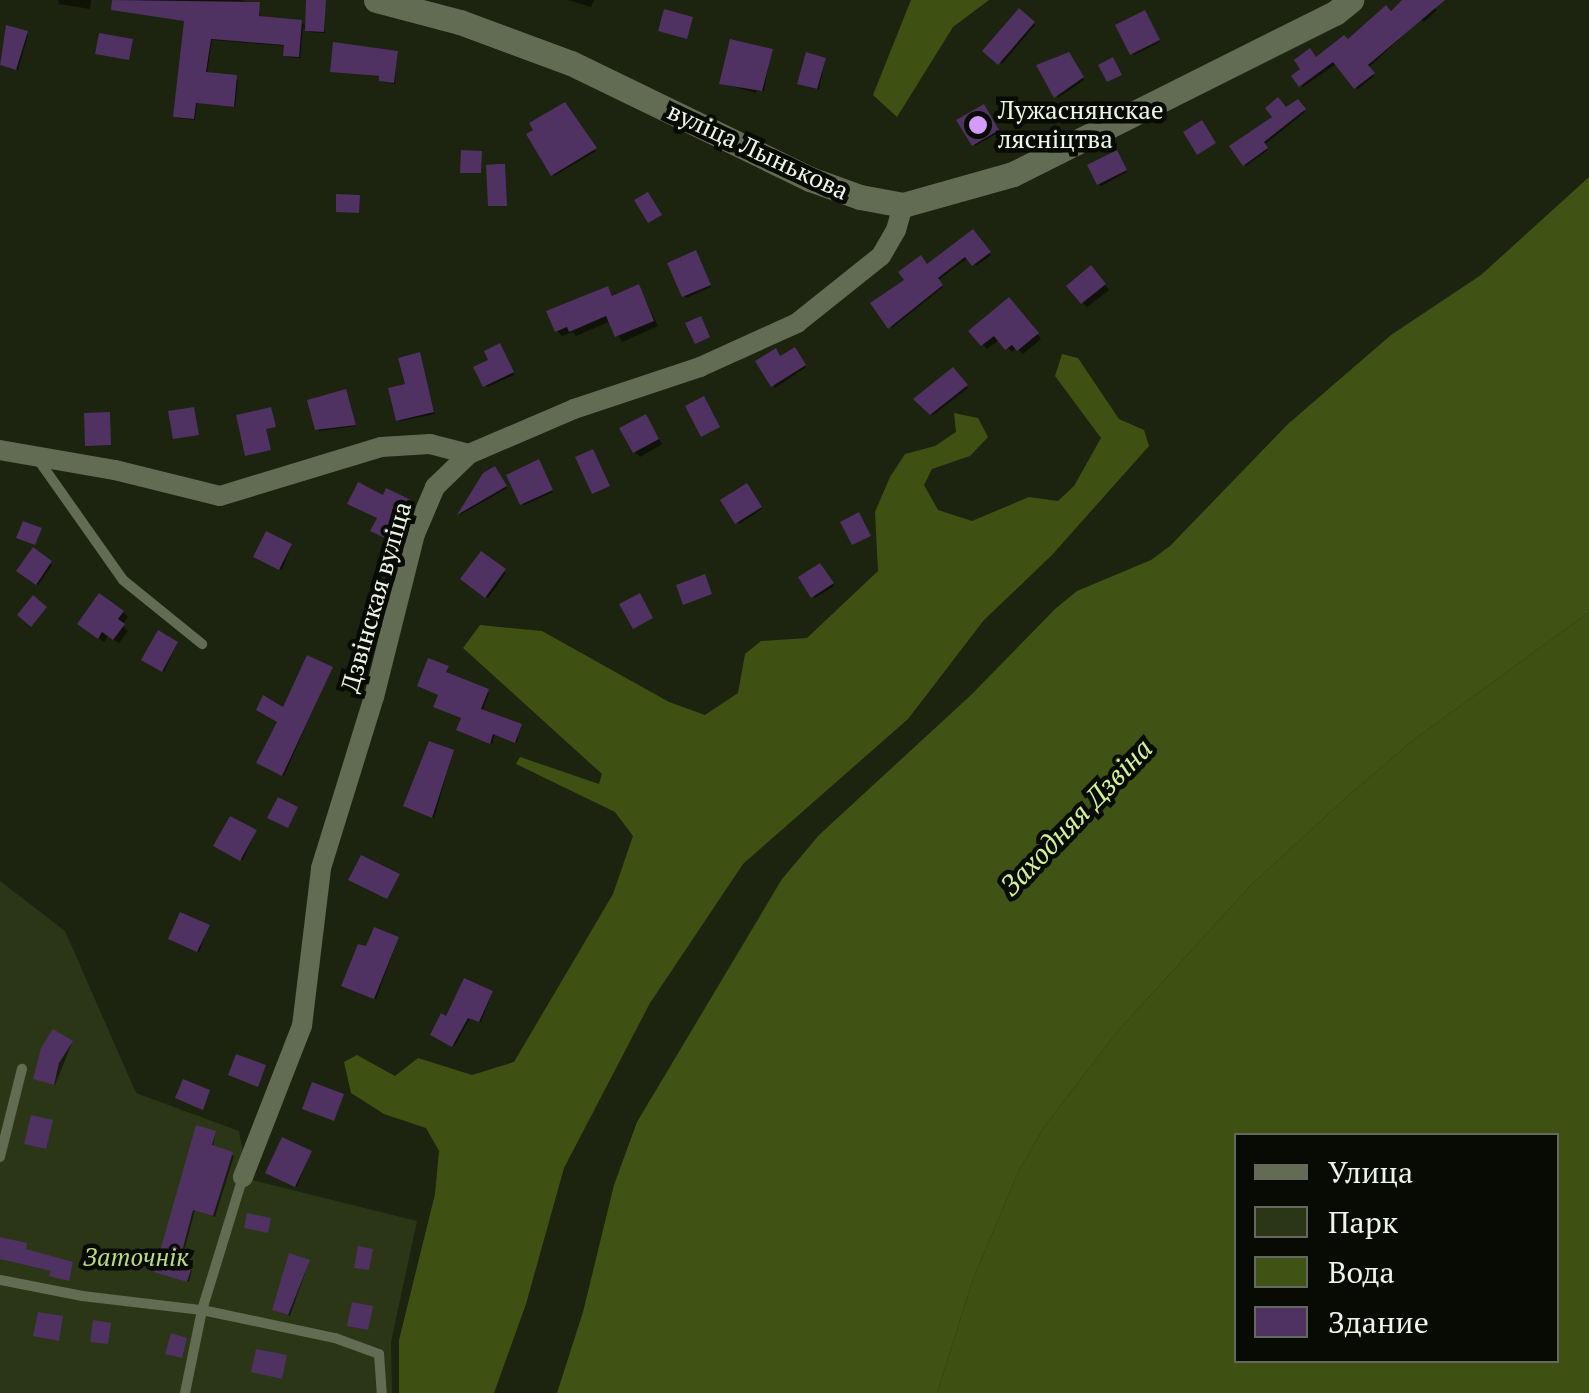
<!DOCTYPE html>
<meta charset="utf-8">
<style>
body{margin:0}
#map{position:relative;width:1589px;height:1393px;overflow:hidden;background:#1c230e;font-family:"PT Serif",serif}
div>[style]{position:absolute}
.green>*{inset:0;background:#2b3616}
.forest>*{inset:0;background:#3e5113}
.water>*{inset:0;background:#3f5315}
.shadow>*{inset:0;background:#0007}
.building>*{inset:0;background:#4f3162}
.service>*{height:10px;margin:-5px;padding:0 5px;transform-origin:5px;border-radius:5px;background:#626c53}
.minor>*{height:20px;margin:-10px;padding:0 10px;transform-origin:10px;border-radius:10px;background:#626c53}
.tertiary>*{height:25px;margin:-12.5px;padding:0 12.5px;transform-origin:12.5px;border-radius:12.5px;background:#626c53}
.dots>*{width:28px;height:28px;translate:-50% -50%;box-sizing:border-box;border:5px solid #080b04;border-radius:50%}
span{translate:-50% -50%;white-space:nowrap;text-align:center;line-height:1.15;-webkit-text-stroke:9px #080b04;paint-order:stroke}
.poi-label{font-size:25px;color:#eef4e6}
.left{translate:0 -50%;text-align:left}
.street-label{font-size:25px;color:#eef4e6}
.park-label{font-size:25px;color:#bcdc84;font-style:italic}
.water-label{font-size:28px;color:#d1f29a;font-style:italic}
.legend{position:absolute;left:1234px;top:1133px;width:325px;height:230px;box-sizing:border-box;background:#080b04;border:2px solid #64685e;margin:0;padding:12px 18px;list-style:none;font-size:30px;color:#eef4e6}
.legend li{display:flex;align-items:center;gap:20px;height:50px}
.legend b{width:50px;border:2px solid #64685e}
</style>
<div id="map">
<div class="green">
<i style="clip-path:polygon(0 881px,65px 931px,136px 1093px,239px 1131px,248px 1179px,417px 1221px,391px 1342px,392px 1393px,0 1393px)"></i>
</div>
<div class="forest">
<i style="clip-path:polygon(911px 0,989px 0,953px 27px,897px 117px,873px 95px)"></i>
<i style="clip-path:polygon(1062px 354px,1078px 358px,1119px 419px,1144px 430px,1149px 446px,1052px 555px,984px 620px,908px 719px,743px 864px,650px 1003px,564px 1168px,526px 1304px,494px 1393px,399px 1393px,399px 1340px,435px 1194px,439px 1151px,426px 1128px,384px 1114px,351px 1093px,344px 1062px,357px 1055px,395px 1076px,418px 1058px,472px 1075px,514px 1062px,613px 894px,633px 836px,615px 812px,516px 764px,520px 757px,599px 784px,602px 774px,463px 648px,480px 625px,542px 631px,669px 702px,705px 715px,738px 693px,745px 654px,761px 641px,807px 638px,878px 571px,875px 512px,890px 477px,905px 454px,935px 446px,956px 432px,954px 413px,978px 418px,988px 437px,970px 456px,932px 469px,924px 485px,938px 510px,972px 521px,1029px 497px,1058px 501px,1074px 486px,1101px 438px,1055px 376px)"></i>
<i style="clip-path:polygon(evenodd,1589px 612px,1589px 1393px,937px 1393px,973px 1279px,1019px 1170px,1044px 1127px,1117px 1032px,1250px 886px,1350px 794px,1412px 741px,1589px 612px,1236px 1136px,1556px 1136px,1556px 1360px,1236px 1360px,1236px 1136px)"></i>
</div>
<div class="water">
<i style="clip-path:polygon(1589px 177px,1589px 612px,1412px 741px,1350px 794px,1250px 886px,1117px 1032px,1044px 1127px,1019px 1170px,973px 1279px,937px 1393px,557px 1393px,583px 1312px,614px 1185px,637px 1122px,782px 879px,819px 835px,971px 695px,1055px 609px,1077px 591px,1151px 560px,1170px 546px,1288px 424px,1391px 335px,1481px 275px)"></i>
</div>
<div class="shadow">
<i style="clip-path:polygon(58px 0,91px 0,90px 9px,59px 4px)"></i>
<i style="clip-path:polygon(137px 0,240px 0,259px 5px,260px 19px,301px 22px,307px 28px,325px 1px,325px 33px,309px 32px,303px 26px,300px 58px,287px 57px,286px 46px,212px 40px,207px 74px,238px 80px,235px 107px,197px 103px,195px 120px,177px 118px,187px 21px,135px 12px)"></i>
<i style="clip-path:polygon(568px 0,594px 0,591px 7px)"></i>
<i style="clip-path:polygon(1406px 0,1428px 0,1437px 10px,1424px 22px,1421px 19px,1368px 68px,1374px 76px,1358px 89px,1337px 63px,1303px 87px,1295px 76px)"></i>
<i style="clip-path:polygon(1019px 11px,1035px 25px,1002px 64px,986px 51px)"></i>
<i style="clip-path:polygon(1146px 15px,1160px 42px,1134px 55px,1132px 53px)"></i>
<i style="clip-path:polygon(7px 28px,28px 35px,18px 70px,0 65px)"></i>
<i style="clip-path:polygon(771px 52px,764px 91px,757px 89px,756px 93px,721px 83px)"></i>
<i style="clip-path:polygon(397px 53px,395px 84px,383px 82px,382px 77px,332px 71px)"></i>
<i style="clip-path:polygon(1058px 56px,1071px 57px,1084px 80px,1058px 98px,1039px 66px)"></i>
<i style="clip-path:polygon(825px 60px,819px 90px,801px 85px)"></i>
<i style="clip-path:polygon(1298px 102px,1305px 112px,1264px 145px,1268px 150px,1246px 166px,1233px 147px)"></i>
<i style="clip-path:polygon(565px 106px,596px 151px,554px 176px,553px 174px)"></i>
<i style="clip-path:polygon(985px 109px,999px 132px,975px 146px,974px 144px)"></i>
<i style="clip-path:polygon(1118px 155px,1127px 172px,1101px 186px,1099px 184px)"></i>
<i style="clip-path:polygon(973px 232px,991px 255px,976px 266px,969px 257px,938px 280px,943px 287px,892px 328px,874px 304px)"></i>
<i style="clip-path:polygon(698px 255px,711px 287px,686px 298px,685px 296px)"></i>
<i style="clip-path:polygon(1096px 273px,1109px 290px,1087px 307px,1082px 302px)"></i>
<i style="clip-path:polygon(639px 287px,658px 326px,622px 342px,611px 321px,576px 336px,573px 332px,562px 336px,557px 330px,607px 288px,614px 298px)"></i>
<i style="clip-path:polygon(1014px 305px,1041px 339px,1023px 354px,1017px 348px,1012px 352px,1000px 339px,987px 349px,972px 331px)"></i>
<i style="clip-path:polygon(502px 348px,514px 375px,487px 387px,485px 385px)"></i>
<i style="clip-path:polygon(795px 350px,806px 367px,775px 388px,758px 362px,781px 359px)"></i>
<i style="clip-path:polygon(419px 355px,435px 414px,400px 421px,398px 420px)"></i>
<i style="clip-path:polygon(953px 370px,968px 388px,933px 415px,916px 399px)"></i>
<i style="clip-path:polygon(346px 392px,356px 426px,319px 431px,317px 429px)"></i>
<i style="clip-path:polygon(645px 417px,662px 444px,640px 457px,635px 452px)"></i>
<i style="clip-path:polygon(541px 464px,553px 492px,524px 505px,522px 503px)"></i>
<i style="clip-path:polygon(497px 471px,507px 488px,460px 515px,485px 475px)"></i>
<i style="clip-path:polygon(747px 486px,762px 509px,739px 524px,724px 501px)"></i>
<i style="clip-path:polygon(384px 498px,411px 504px,393px 541px,375px 532px)"></i>
<i style="clip-path:polygon(291px 546px,282px 570px,258px 558px)"></i>
<i style="clip-path:polygon(33px 551px,52px 565px,38px 585px,19px 571px)"></i>
<i style="clip-path:polygon(482px 554px,506px 573px,488px 598px,463px 579px)"></i>
<i style="clip-path:polygon(820px 566px,834px 586px,815px 598px,801px 578px)"></i>
<i style="clip-path:polygon(123px 612px,128px 617px,122px 625px,128px 631px,119px 643px,108px 636px,104px 642px,86px 629px)"></i>
<i style="clip-path:polygon(177px 644px,164px 672px,146px 662px)"></i>
<i style="clip-path:polygon(447px 668px,447px 675px,489px 693px,482px 712px,520px 727px,517px 743px,495px 734px,492px 744px,461px 731px,463px 718px,440px 695px,421px 688px)"></i>
<i style="clip-path:polygon(331px 669px,284px 776px,261px 764px,284px 710px)"></i>
<i style="clip-path:polygon(453px 752px,434px 818px,408px 807px)"></i>
<i style="clip-path:polygon(255px 832px,243px 860px,218px 848px)"></i>
<i style="clip-path:polygon(208px 928px,199px 952px,172px 940px)"></i>
<i style="clip-path:polygon(398px 939px,376px 999px,346px 987px,367px 950px)"></i>
<i style="clip-path:polygon(492px 993px,481px 1022px,470px 1018px,454px 1047px,435px 1036px,448px 1020px)"></i>
<i style="clip-path:polygon(72px 1043px,55px 1085px,38px 1080px,36px 1079px)"></i>
<i style="clip-path:polygon(215px 1133px,213px 1148px,234px 1156px,215px 1217px,195px 1210px,180px 1266px,192px 1270px,189px 1282px,157px 1272px)"></i>
<i style="clip-path:polygon(310px 1153px,297px 1187px,270px 1174px)"></i>
<i style="clip-path:polygon(309px 1262px,290px 1316px,277px 1311px)"></i>
</div>
<div class="building">
<i style="clip-path:polygon(112px 0,260px 2px,259px 16px,302px 20px,299px 57px,283px 56px,284px 45px,211px 39px,206px 72px,237px 75px,234px 107px,196px 103px,194px 119px,173px 117px,184px 21px,111px 10px)"></i>
<i style="clip-path:polygon(306px 0,326px 0,324px 32px,305px 31px)"></i>
<i style="clip-path:polygon(1402px 0,1445px 0,1368px 65px,1375px 73px,1354px 89px,1333px 62px,1299px 87px,1291px 76px,1300px 69px,1294px 60px,1310px 48px,1316px 57px,1344px 35px,1348px 39px,1386px 5px,1391px 11px)"></i>
<i style="clip-path:polygon(1019px 8px,1035px 22px,998px 65px,982px 51px)"></i>
<i style="clip-path:polygon(664px 9px,693px 17px,687px 39px,658px 31px)"></i>
<i style="clip-path:polygon(1145px 10px,1160px 40px,1130px 55px,1115px 25px)"></i>
<i style="clip-path:polygon(6px 25px,28px 31px,16px 70px,0 65px)"></i>
<i style="clip-path:polygon(99px 33px,133px 39px,129px 60px,95px 54px)"></i>
<i style="clip-path:polygon(730px 39px,773px 49px,762px 91px,719px 84px)"></i>
<i style="clip-path:polygon(333px 42px,398px 51px,394px 83px,379px 81px,379px 76px,330px 72px)"></i>
<i style="clip-path:polygon(806px 52px,826px 58px,817px 89px,797px 84px)"></i>
<i style="clip-path:polygon(1069px 52px,1084px 77px,1054px 98px,1036px 65px)"></i>
<i style="clip-path:polygon(1113px 57px,1122px 75px,1107px 82px,1098px 65px)"></i>
<i style="clip-path:polygon(1278px 97px,1286px 107px,1298px 99px,1306px 109px,1264px 142px,1268px 148px,1243px 166px,1229px 146px,1272px 117px,1265px 108px)"></i>
<i style="clip-path:polygon(565px 102px,597px 148px,551px 176px,526px 134px,533px 130px,529px 123px)"></i>
<i style="clip-path:polygon(984px 104px,999px 130px,972px 146px,956px 120px)"></i>
<i style="clip-path:polygon(1202px 120px,1216px 143px,1197px 155px,1183px 132px)"></i>
<i style="clip-path:polygon(461px 150px,482px 151px,481px 173px,460px 173px)"></i>
<i style="clip-path:polygon(1117px 150px,1127px 170px,1097px 185px,1087px 165px)"></i>
<i style="clip-path:polygon(498px 164px,505px 164px,507px 206px,488px 206px,486px 165px)"></i>
<i style="clip-path:polygon(648px 192px,662px 215px,648px 223px,634px 200px)"></i>
<i style="clip-path:polygon(336px 194px,360px 195px,359px 213px,336px 212px)"></i>
<i style="clip-path:polygon(973px 229px,991px 252px,972px 266px,965px 257px,938px 278px,943px 285px,888px 329px,870px 303px,904px 280px,898px 272px,921px 255px,927px 264px)"></i>
<i style="clip-path:polygon(696px 250px,711px 285px,682px 297px,667px 263px)"></i>
<i style="clip-path:polygon(1091px 265px,1106px 284px,1081px 304px,1066px 286px)"></i>
<i style="clip-path:polygon(639px 284px,654px 321px,615px 337px,606px 316px,569px 332px,567px 327px,555px 332px,546px 311px,608px 286px,612px 296px)"></i>
<i style="clip-path:polygon(1009px 297px,1039px 333px,1017px 351px,1012px 345px,1005px 350px,994px 336px,981px 346px,968px 331px)"></i>
<i style="clip-path:polygon(701px 316px,710px 337px,695px 344px,685px 323px)"></i>
<i style="clip-path:polygon(500px 343px,514px 372px,483px 387px,473px 367px,488px 360px,484px 351px)"></i>
<i style="clip-path:polygon(795px 347px,806px 365px,771px 387px,755px 361px,776px 348px,780px 356px)"></i>
<i style="clip-path:polygon(420px 352px,434px 412px,396px 421px,388px 388px,405px 384px,398px 358px)"></i>
<i style="clip-path:polygon(953px 367px,968px 385px,930px 415px,913px 399px)"></i>
<i style="clip-path:polygon(346px 389px,356px 425px,315px 430px,307px 400px)"></i>
<i style="clip-path:polygon(704px 396px,720px 427px,701px 437px,685px 406px)"></i>
<i style="clip-path:polygon(194px 407px,199px 435px,173px 439px,168px 411px)"></i>
<i style="clip-path:polygon(271px 407px,276px 427px,266px 429px,271px 450px,245px 456px,236px 415px)"></i>
<i style="clip-path:polygon(110px 412px,111px 445px,85px 446px,84px 413px)"></i>
<i style="clip-path:polygon(646px 414px,659px 439px,633px 453px,619px 428px)"></i>
<i style="clip-path:polygon(593px 449px,610px 486px,592px 494px,575px 457px)"></i>
<i style="clip-path:polygon(539px 459px,553px 490px,520px 505px,506px 475px)"></i>
<i style="clip-path:polygon(495px 466px,507px 486px,457px 515px,483px 473px)"></i>
<i style="clip-path:polygon(358px 482px,383px 495px,386px 488px,411px 500px,391px 541px,370px 531px,377px 518px,347px 504px)"></i>
<i style="clip-path:polygon(747px 483px,762px 507px,735px 524px,720px 500px)"></i>
<i style="clip-path:polygon(859px 512px,871px 536px,852px 545px,840px 522px)"></i>
<i style="clip-path:polygon(23px 521px,42px 528px,35px 545px,16px 538px)"></i>
<i style="clip-path:polygon(266px 531px,292px 544px,279px 570px,253px 557px)"></i>
<i style="clip-path:polygon(33px 547px,52px 561px,36px 585px,16px 571px)"></i>
<i style="clip-path:polygon(481px 551px,506px 569px,485px 598px,460px 579px)"></i>
<i style="clip-path:polygon(820px 563px,834px 583px,811px 598px,798px 577px)"></i>
<i style="clip-path:polygon(705px 574px,712px 594px,683px 605px,676px 585px)"></i>
<i style="clip-path:polygon(99px 593px,124px 611px,118px 619px,125px 624px,113px 640px,102px 632px,98px 639px,77px 624px)"></i>
<i style="clip-path:polygon(640px 593px,653px 618px,633px 629px,619px 604px)"></i>
<i style="clip-path:polygon(33px 595px,47px 607px,31px 627px,17px 615px)"></i>
<i style="clip-path:polygon(158px 630px,178px 642px,162px 672px,141px 660px)"></i>
<i style="clip-path:polygon(307px 655px,333px 667px,282px 776px,256px 763px,277px 722px,256px 710px,263px 695px,283px 707px)"></i>
<i style="clip-path:polygon(428px 658px,449px 666px,446px 672px,489px 689px,481px 709px,522px 724px,515px 743px,493px 734px,490px 744px,456px 730px,461px 718px,433px 707px,438px 695px,417px 686px)"></i>
<i style="clip-path:polygon(429px 741px,454px 750px,432px 818px,403px 806px)"></i>
<i style="clip-path:polygon(278px 797px,298px 807px,288px 828px,267px 818px)"></i>
<i style="clip-path:polygon(230px 816px,257px 830px,240px 861px,213px 846px)"></i>
<i style="clip-path:polygon(361px 855px,400px 874px,387px 899px,348px 880px)"></i>
<i style="clip-path:polygon(180px 912px,210px 925px,197px 952px,168px 939px)"></i>
<i style="clip-path:polygon(374px 927px,399px 937px,374px 999px,341px 986px,358px 944px,366px 946px)"></i>
<i style="clip-path:polygon(464px 978px,493px 991px,479px 1022px,468px 1018px,452px 1047px,430px 1035px,441px 1013px,446px 1016px)"></i>
<i style="clip-path:polygon(53px 1029px,73px 1041px,59px 1063px,54px 1085px,33px 1079px,41px 1048px)"></i>
<i style="clip-path:polygon(236px 1054px,266px 1065px,258px 1087px,228px 1075px)"></i>
<i style="clip-path:polygon(183px 1079px,210px 1090px,203px 1110px,175px 1098px)"></i>
<i style="clip-path:polygon(312px 1082px,344px 1094px,334px 1121px,302px 1109px)"></i>
<i style="clip-path:polygon(31px 1115px,53px 1120px,46px 1149px,24px 1144px)"></i>
<i style="clip-path:polygon(196px 1125px,216px 1131px,212px 1145px,233px 1152px,213px 1216px,193px 1210px,179px 1263px,192px 1266px,187px 1282px,154px 1272px)"></i>
<i style="clip-path:polygon(282px 1137px,312px 1151px,295px 1187px,265px 1173px)"></i>
<i style="clip-path:polygon(247px 1213px,271px 1218px,268px 1233px,244px 1228px)"></i>
<i style="clip-path:polygon(0 1237px,27px 1243px,26px 1249px,73px 1262px,69px 1281px,49px 1276px,51px 1271px,0 1259px)"></i>
<i style="clip-path:polygon(358px 1246px,373px 1249px,369px 1270px,354px 1268px)"></i>
<i style="clip-path:polygon(289px 1253px,310px 1260px,288px 1315px,272px 1310px)"></i>
<i style="clip-path:polygon(352px 1302px,373px 1306px,368px 1330px,347px 1326px)"></i>
<i style="clip-path:polygon(38px 1312px,63px 1316px,59px 1341px,33px 1336px)"></i>
<i style="clip-path:polygon(93px 1320px,111px 1323px,108px 1344px,90px 1342px)"></i>
<i style="clip-path:polygon(171px 1333px,187px 1338px,182px 1358px,165px 1354px)"></i>
<i style="clip-path:polygon(256px 1349px,287px 1355px,282px 1379px,251px 1372px)"></i>
</div>
<div class="service">
<i style="left:37px;top:458px;width:149px;rotate:54.8deg"></i>
<i style="left:123px;top:580px;width:102px;rotate:39deg"></i>
<i style="left:0;top:1157px;width:91px;rotate:-76deg"></i>
<i style="left:0;top:1280px;width:84px;rotate:11deg"></i>
<i style="left:82px;top:1296px;width:121px;rotate:6.7deg"></i>
<i style="left:202px;top:1310px;width:136px;rotate:11.9deg"></i>
<i style="left:335px;top:1338px;width:47px;rotate:20deg"></i>
<i style="left:379px;top:1354px;width:39px;rotate:86deg"></i>
<i style="left:185px;top:1393px;width:85px;rotate:-78.4deg"></i>
<i style="left:202px;top:1310px;width:139px;rotate:-72.9deg"></i>
</div>
<div class="minor">
<i style="left:0;top:450px;width:117px;rotate:9.9deg"></i>
<i style="left:115px;top:470px;width:108px;rotate:13.9deg"></i>
<i style="left:220px;top:496px;width:168px;rotate:-16.9deg"></i>
<i style="left:381px;top:447px;width:49px;rotate:-3.5deg"></i>
<i style="left:430px;top:444px;width:40px;rotate:14.4deg"></i>
<i style="left:243px;top:1177px;width:162px;rotate:-68.7deg"></i>
<i style="left:302px;top:1026px;width:159px;rotate:-83.1deg"></i>
<i style="left:321px;top:868px;width:179px;rotate:-72.8deg"></i>
<i style="left:374px;top:697px;width:168px;rotate:-75.9deg"></i>
<i style="left:415px;top:534px;width:51px;rotate:-66.9deg"></i>
<i style="left:435px;top:487px;width:47px;rotate:-44.1deg"></i>
<i style="left:469px;top:454px;width:114px;rotate:-23.2deg"></i>
<i style="left:574px;top:409px;width:133px;rotate:-18.4deg"></i>
<i style="left:700px;top:367px;width:107px;rotate:-24.4deg"></i>
<i style="left:797px;top:323px;width:107px;rotate:-38.6deg"></i>
<i style="left:881px;top:256px;width:30px;rotate:-60deg"></i>
<i style="left:896px;top:230px;width:26px;rotate:-74deg"></i>
</div>
<div class="tertiary">
<i style="left:376px;top:0;width:87px;rotate:14.7deg"></i>
<i style="left:460px;top:22px;width:118px;rotate:20.3deg"></i>
<i style="left:571px;top:63px;width:266px;rotate:25.9deg"></i>
<i style="left:810px;top:179px;width:53px;rotate:19.8deg"></i>
<i style="left:860px;top:197px;width:44px;rotate:10.5deg"></i>
<i style="left:903px;top:205px;width:114px;rotate:-15.7deg"></i>
<i style="left:1013px;top:174px;width:360px;rotate:-26.6deg"></i>
<i style="left:1335px;top:13px;width:21px;rotate:-39deg"></i>
</div>
<div class="dots">
<i style="left:978px;top:125px;background:#d59bfa"></i>
</div>
<div class="poi-label">
<span class="left" style="left:998px;top:125px">Лужаснянскае<br>лясніцтва</span>
</div>
<div class="street-label">
<span style="left:758px;top:151px;rotate:25deg">вуліца Лынькова</span>
<span style="left:376px;top:597px;rotate:-74deg">Дзвінская вуліца</span>
</div>
<div class="park-label">
<span style="left:136px;top:1257px">Заточнік</span>
</div>
<div class="water-label">
<span style="left:1076px;top:817px;rotate:-46deg">Заходняя Дзвіна</span>
</div>
<ul class="legend">
<li><b style="height:12px;background:#626c53"></b>Улица</li>
<li><b style="height:28px;background:#2b3616"></b>Парк</li>
<li><b style="height:28px;background:#3f5315"></b>Вода</li>
<li><b style="height:28px;background:#4f3162"></b>Здание</li>
</ul>
</div>
